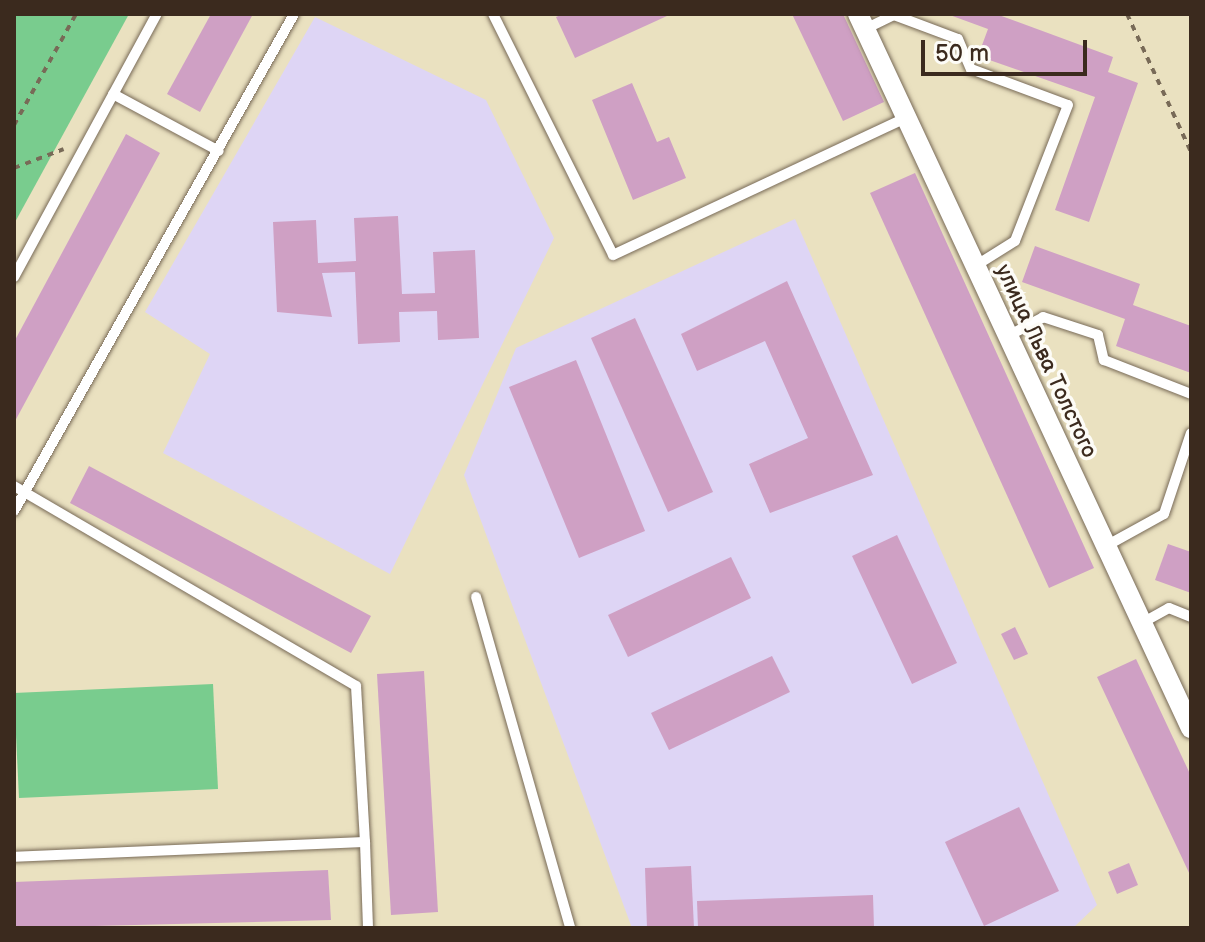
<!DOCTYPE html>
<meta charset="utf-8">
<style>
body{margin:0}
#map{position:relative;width:1205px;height:942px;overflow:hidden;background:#eae1c0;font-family:"Balsamiq Sans",sans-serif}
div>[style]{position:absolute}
.built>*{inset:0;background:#ded5f5}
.green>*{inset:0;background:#79cc8e}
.building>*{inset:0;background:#cfa0c4}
.path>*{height:4px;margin-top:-2px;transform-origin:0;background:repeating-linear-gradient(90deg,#786a57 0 6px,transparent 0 12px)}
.roads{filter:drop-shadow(0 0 2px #786a57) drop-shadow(0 0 2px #786a57)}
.service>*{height:10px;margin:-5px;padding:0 5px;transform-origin:5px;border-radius:5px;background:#fff}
.minor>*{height:20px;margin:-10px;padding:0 10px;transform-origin:10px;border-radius:10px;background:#fff}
span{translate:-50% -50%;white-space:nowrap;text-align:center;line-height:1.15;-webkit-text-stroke:7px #fdfcf7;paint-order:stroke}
.street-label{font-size:22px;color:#3b2a1e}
.frame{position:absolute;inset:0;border:16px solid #3b2a1e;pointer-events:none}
.scale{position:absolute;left:921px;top:40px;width:166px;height:36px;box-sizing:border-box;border:4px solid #3b2a1e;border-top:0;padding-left:10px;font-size:24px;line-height:28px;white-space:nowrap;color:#3b2a1e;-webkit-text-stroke:6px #fdfcf7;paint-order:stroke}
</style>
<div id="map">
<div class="built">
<i style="clip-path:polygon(315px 17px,486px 100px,554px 238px,390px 574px,163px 453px,210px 354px,145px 312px)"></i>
<i style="clip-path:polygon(795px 219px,1097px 905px,1073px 928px,632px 928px,464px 475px,516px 348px)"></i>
</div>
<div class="green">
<i style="clip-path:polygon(14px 14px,129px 14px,14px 224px)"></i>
<i style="clip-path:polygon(213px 684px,218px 789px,19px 798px,14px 693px)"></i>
</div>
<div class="building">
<i style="clip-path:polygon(211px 14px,253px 14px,200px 112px,167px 94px)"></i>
<i style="clip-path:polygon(563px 14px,666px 14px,667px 16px,575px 58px,556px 17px)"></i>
<i style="clip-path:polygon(792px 14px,843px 14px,884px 102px,843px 121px)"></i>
<i style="clip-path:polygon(947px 14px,996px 14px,1113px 57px,1108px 72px,1138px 83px,1089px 222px,1055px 210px,1095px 97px,978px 56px,988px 29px)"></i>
<i style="clip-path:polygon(632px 83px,657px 142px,669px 137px,686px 178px,633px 200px,592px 100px)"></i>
<i style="clip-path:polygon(126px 134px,160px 153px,14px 423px,14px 342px)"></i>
<i style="clip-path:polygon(915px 173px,1094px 568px,1049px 588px,870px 193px)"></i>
<i style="clip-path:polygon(398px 216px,402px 294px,435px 293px,433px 252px,475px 250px,479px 338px,438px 340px,437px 311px,399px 312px,400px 342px,358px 344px,355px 272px,322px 273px,332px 317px,277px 312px,273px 222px,316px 220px,318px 263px,356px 261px,354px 218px)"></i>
<i style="clip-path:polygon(1035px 246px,1140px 284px,1133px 305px,1191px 326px,1191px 373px,1116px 346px,1125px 319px,1022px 282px)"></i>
<i style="clip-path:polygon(787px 281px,873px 475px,770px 513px,749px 464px,808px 438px,765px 341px,697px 371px,681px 334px)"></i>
<i style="clip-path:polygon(635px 318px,713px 492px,668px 512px,591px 338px)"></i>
<i style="clip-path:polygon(576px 360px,645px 531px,579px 558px,509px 387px)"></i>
<i style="clip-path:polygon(89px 466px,371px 616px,351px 653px,70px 503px)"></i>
<i style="clip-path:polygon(897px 535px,957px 663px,912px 684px,852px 556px)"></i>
<i style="clip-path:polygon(1168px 544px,1191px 552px,1191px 593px,1155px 580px)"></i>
<i style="clip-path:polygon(731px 557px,751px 598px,628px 657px,608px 615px)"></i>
<i style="clip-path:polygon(1015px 627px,1028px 654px,1014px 660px,1001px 634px)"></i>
<i style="clip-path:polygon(772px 656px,790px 692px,669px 750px,651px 713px)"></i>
<i style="clip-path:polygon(1136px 659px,1191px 776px,1191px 877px,1097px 677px)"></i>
<i style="clip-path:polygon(424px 671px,438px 912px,391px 915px,377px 674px)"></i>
<i style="clip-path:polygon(1019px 807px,1059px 891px,984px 926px,945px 842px)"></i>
<i style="clip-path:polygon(1129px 863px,1138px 885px,1117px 894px,1108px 872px)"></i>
<i style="clip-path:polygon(691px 866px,694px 928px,647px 928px,645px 868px)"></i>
<i style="clip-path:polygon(328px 870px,331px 920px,14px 928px,14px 882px)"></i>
<i style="clip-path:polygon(873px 895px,874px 928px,698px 928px,697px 901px)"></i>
</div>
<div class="path">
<i style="left:1127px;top:14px;width:152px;rotate:65.1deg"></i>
<i style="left:14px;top:125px;width:127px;rotate:-60.8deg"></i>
<i style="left:14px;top:168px;width:53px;rotate:-20.8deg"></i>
</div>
<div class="roads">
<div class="service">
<i style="left:493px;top:14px;width:269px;rotate:63.5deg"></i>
<i style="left:613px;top:255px;width:323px;rotate:-25.1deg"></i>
<i style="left:865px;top:29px;width:32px;rotate:-26deg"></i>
<i style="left:894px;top:15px;width:68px;rotate:20.6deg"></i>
<i style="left:958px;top:39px;width:33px;rotate:67deg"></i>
<i style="left:971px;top:69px;width:103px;rotate:20.4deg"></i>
<i style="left:1068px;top:105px;width:146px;rotate:111.3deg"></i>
<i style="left:1015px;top:241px;width:47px;rotate:148deg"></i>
<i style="left:113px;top:94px;width:120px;rotate:28.3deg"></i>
<i style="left:14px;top:277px;width:299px;rotate:-61.5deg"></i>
<i style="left:1008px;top:336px;width:40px;rotate:-28deg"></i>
<i style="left:1043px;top:317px;width:58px;rotate:18.1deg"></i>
<i style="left:1098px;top:335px;width:26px;rotate:77deg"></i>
<i style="left:1104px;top:360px;width:93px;rotate:21.3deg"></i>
<i style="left:14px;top:486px;width:396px;rotate:30.3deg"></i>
<i style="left:356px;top:686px;width:156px;rotate:86.7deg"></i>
<i style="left:365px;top:842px;width:351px;rotate:177.6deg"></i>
<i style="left:14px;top:511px;width:570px;rotate:-60.6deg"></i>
<i style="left:1106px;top:546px;width:66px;rotate:-28.9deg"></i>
<i style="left:1164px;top:514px;width:85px;rotate:-71.6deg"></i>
<i style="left:476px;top:597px;width:344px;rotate:74.1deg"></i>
<i style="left:1142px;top:623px;width:31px;rotate:-29deg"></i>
<i style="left:1169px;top:608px;width:24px;rotate:22deg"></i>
<i style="left:365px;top:842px;width:86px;rotate:88deg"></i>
</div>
<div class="minor">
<i style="left:858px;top:14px;width:788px;rotate:65deg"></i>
</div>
</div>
<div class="street-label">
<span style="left:1046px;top:361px;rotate:65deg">улица Льва Толстого</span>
</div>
<div class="frame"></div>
<div class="scale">50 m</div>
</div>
